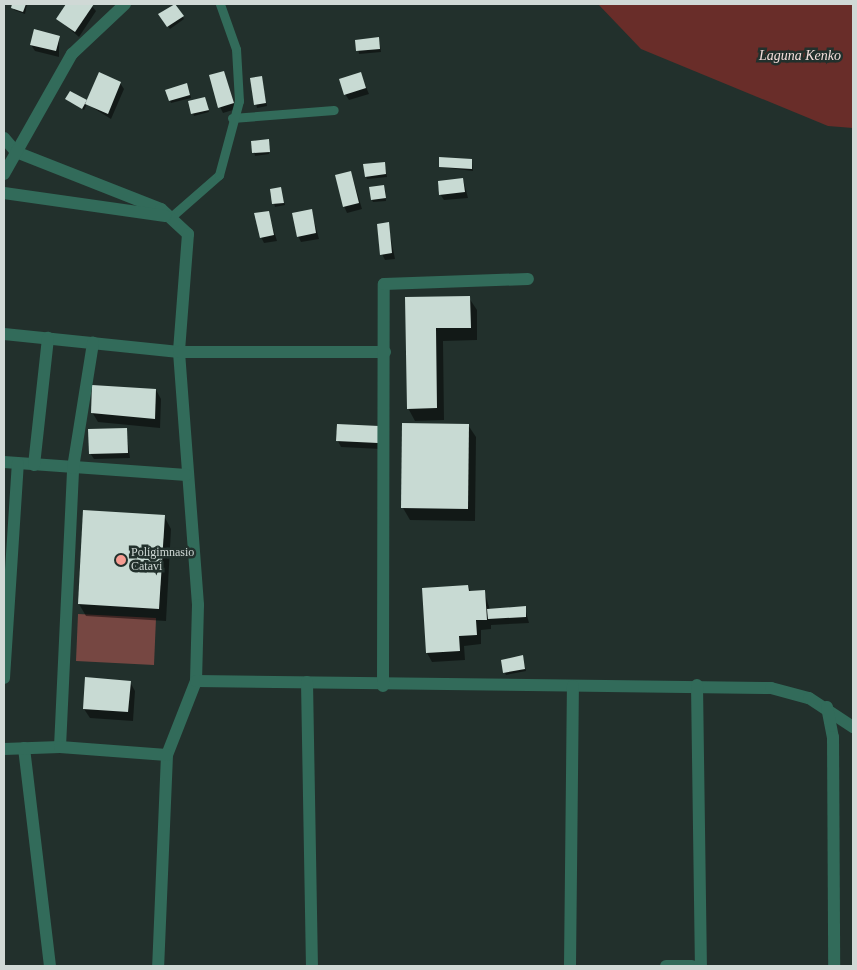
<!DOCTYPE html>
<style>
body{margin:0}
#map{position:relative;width:857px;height:970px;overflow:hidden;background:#22302c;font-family:Georgia,serif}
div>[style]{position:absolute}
.green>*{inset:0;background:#764742}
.water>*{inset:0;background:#692d29}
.shadow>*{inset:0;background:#0007}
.building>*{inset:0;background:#c8dad3}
.lane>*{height:9px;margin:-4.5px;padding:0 4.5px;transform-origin:4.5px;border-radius:4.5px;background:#326b5a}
.street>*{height:12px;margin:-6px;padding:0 6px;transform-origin:6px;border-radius:6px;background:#326b5a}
.dots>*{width:14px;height:14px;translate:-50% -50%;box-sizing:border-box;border:2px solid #22302c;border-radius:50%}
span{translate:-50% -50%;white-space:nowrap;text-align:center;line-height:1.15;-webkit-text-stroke:5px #22302c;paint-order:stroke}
.poi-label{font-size:12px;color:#d0d9d6}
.left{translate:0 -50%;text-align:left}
.water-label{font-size:14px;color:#f3dedb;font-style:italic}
.frame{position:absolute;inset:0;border:5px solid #d0d9d6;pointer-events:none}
</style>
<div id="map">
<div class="green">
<i style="clip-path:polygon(78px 614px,156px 618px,154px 665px,76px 661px)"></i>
</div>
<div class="water">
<i style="clip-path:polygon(598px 4px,853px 4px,853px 128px,828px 126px,641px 49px)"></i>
</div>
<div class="shadow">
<i style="clip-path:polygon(14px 4px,27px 4px,25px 14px,14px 10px)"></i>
<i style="clip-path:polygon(68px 4px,90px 4px,96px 11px,79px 37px,58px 19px)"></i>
<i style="clip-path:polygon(175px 5px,184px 19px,170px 29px,160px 15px)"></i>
<i style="clip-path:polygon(59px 37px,59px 57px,35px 51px,31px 45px)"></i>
<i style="clip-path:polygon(379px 39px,381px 52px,359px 54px,357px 41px)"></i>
<i style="clip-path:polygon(224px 72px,236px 109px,223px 113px,220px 107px)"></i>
<i style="clip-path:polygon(360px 73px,369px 94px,349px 100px,345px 94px)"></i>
<i style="clip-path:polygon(261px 78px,267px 106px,257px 108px,251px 79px)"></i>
<i style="clip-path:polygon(120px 83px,124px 89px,111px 119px,87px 104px,84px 110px,67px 99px,86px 101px)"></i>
<i style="clip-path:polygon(188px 87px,191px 98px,171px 103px,167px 90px)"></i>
<i style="clip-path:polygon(206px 101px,209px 112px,194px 116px,189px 102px)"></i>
<i style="clip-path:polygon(268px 141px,269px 154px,255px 156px,252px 142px)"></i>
<i style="clip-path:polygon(472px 161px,473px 171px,440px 167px)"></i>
<i style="clip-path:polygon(384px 163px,387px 177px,367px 179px,366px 176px)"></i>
<i style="clip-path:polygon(351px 172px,362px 209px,347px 213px,344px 206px)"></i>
<i style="clip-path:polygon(463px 179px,468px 198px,444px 200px,440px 194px)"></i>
<i style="clip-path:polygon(280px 189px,285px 205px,275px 207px,271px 191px)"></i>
<i style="clip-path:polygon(385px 189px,386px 201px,373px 202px,372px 200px)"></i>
<i style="clip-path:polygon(311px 210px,319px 239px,301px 242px,298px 236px)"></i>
<i style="clip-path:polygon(268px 212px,277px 241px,264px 243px,261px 237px)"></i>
<i style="clip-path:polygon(388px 224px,395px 259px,385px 260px,382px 254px)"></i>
<i style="clip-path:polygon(406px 298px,469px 298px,477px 310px,477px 340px,443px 341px,444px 420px,415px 421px,408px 408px)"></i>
<i style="clip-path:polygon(156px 390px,161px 399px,160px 428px,98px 422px,92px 412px)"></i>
<i style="clip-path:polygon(468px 425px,476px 437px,475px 521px,410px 520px,403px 508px)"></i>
<i style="clip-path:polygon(378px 427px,381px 449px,341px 447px,338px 441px)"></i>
<i style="clip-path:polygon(126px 429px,130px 458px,94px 459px,90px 453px)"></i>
<i style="clip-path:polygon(164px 516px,171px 529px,166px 621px,86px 616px,79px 604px)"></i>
<i style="clip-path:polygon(468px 586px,471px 592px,484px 591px,490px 610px,525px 608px,529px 623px,491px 625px,491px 629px,481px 630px,481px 644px,464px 646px,465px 660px,432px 662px,427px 653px)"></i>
<i style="clip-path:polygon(523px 659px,526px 671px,506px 675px,505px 673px)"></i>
<i style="clip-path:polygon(130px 682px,135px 691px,133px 721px,90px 718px,84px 709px)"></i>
</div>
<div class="building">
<i style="clip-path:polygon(12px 4px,26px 4px,23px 12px,11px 8px)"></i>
<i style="clip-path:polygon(66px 4px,94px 4px,75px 32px,56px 19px)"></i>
<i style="clip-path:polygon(175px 4px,184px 16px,167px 27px,158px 14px)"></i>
<i style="clip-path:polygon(34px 29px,60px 36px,56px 51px,30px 45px)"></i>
<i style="clip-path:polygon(379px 37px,380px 49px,356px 51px,355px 40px)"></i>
<i style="clip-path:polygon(224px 71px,234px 103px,218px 108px,209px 75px)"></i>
<i style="clip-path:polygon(99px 72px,121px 82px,108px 114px,85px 104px)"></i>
<i style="clip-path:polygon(361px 72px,366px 88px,344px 95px,339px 79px)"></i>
<i style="clip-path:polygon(262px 76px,266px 103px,254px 105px,250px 78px)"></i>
<i style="clip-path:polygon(187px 83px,190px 95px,169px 101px,165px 90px)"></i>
<i style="clip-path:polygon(70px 91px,87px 100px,82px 109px,65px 99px)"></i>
<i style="clip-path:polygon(205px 97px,209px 110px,191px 114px,188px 101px)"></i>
<i style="clip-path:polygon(269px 139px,270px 152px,252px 153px,251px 141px)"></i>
<i style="clip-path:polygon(439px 157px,472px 159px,472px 169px,439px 167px)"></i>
<i style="clip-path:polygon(385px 162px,386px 174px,365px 177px,363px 164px)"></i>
<i style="clip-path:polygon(351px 171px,359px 203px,343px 207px,335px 175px)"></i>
<i style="clip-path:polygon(463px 178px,465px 192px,439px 195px,438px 181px)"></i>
<i style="clip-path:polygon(384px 185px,386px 198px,371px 200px,369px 187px)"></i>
<i style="clip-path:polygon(281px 187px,284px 203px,272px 204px,270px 189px)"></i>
<i style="clip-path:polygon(312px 209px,316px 233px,297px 237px,292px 213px)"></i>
<i style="clip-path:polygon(269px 211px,274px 235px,260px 238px,254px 213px)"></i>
<i style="clip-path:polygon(389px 222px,392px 253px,380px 255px,377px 224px)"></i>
<i style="clip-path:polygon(470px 296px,471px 328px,436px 328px,437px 408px,407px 409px,405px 297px)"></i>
<i style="clip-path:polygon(92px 385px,156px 389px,155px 419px,91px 413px)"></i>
<i style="clip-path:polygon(402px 423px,469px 424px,468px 509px,401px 508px)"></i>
<i style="clip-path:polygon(337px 424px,379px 426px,378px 443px,336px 441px)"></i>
<i style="clip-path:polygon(127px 428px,128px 453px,89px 454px,88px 429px)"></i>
<i style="clip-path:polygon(83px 510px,165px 515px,159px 609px,78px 604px)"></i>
<i style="clip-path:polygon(468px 585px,469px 591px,485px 590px,487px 620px,476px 620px,477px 635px,459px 636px,460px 651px,426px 653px,422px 588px)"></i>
<i style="clip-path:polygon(526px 606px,526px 617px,488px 619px,487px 609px)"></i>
<i style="clip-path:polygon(523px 655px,525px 669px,503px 673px,501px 660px)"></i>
<i style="clip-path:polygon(85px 677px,131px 681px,128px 712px,83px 709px)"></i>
</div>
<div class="lane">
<i style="left:232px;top:118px;width:102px;rotate:-4.5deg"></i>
<i style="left:171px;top:217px;width:64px;rotate:-41.2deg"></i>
<i style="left:219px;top:175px;width:77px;rotate:-74.9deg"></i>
<i style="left:239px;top:101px;width:52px;rotate:-93.3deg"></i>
<i style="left:236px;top:49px;width:48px;rotate:-109.6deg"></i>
</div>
<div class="street">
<i style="left:4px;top:138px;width:18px;rotate:49deg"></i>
<i style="left:16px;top:152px;width:156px;rotate:21.5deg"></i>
<i style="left:161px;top:209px;width:37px;rotate:43deg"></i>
<i style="left:188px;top:234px;width:118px;rotate:94.4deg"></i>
<i style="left:179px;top:352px;width:254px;rotate:85.7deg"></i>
<i style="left:198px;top:605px;width:76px;rotate:91.5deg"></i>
<i style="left:196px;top:681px;width:79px;rotate:111.4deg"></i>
<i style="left:167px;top:755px;width:211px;rotate:92.4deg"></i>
<i style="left:4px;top:174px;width:138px;rotate:-60.5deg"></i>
<i style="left:72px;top:54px;width:73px;rotate:-43.3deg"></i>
<i style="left:4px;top:193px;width:163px;rotate:8.1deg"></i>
<i style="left:4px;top:334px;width:176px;rotate:5.9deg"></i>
<i style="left:179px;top:352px;width:206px"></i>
<i style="left:4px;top:462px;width:183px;rotate:4.1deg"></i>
<i style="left:34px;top:465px;width:128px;rotate:-83.7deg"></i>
<i style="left:4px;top:678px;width:215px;rotate:-86.3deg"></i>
<i style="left:196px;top:681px;width:575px;rotate:0.7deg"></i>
<i style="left:771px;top:688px;width:39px;rotate:15deg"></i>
<i style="left:809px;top:698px;width:53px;rotate:33.4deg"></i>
<i style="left:307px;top:682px;width:284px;rotate:89deg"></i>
<i style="left:697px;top:685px;width:281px;rotate:89.2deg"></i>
<i style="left:383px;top:686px;width:402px;rotate:-89.9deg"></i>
<i style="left:384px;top:284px;width:144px;rotate:-2deg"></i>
<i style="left:827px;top:707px;width:31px;rotate:79deg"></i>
<i style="left:833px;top:737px;width:229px;rotate:89.7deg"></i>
<i style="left:60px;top:747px;width:279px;rotate:-87.3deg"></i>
<i style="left:73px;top:468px;width:127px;rotate:-80.9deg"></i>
<i style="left:24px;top:748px;width:220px;rotate:83.2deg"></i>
<i style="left:4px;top:749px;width:56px;rotate:-2deg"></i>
<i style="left:60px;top:747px;width:107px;rotate:4.3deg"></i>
<i style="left:570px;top:966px;width:280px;rotate:-89.4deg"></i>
<i style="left:666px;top:966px;width:26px"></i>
</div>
<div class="dots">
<i style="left:121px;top:560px;background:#f59c92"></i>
</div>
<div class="poi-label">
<span class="left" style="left:131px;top:560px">Poligimnasio<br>Catavi</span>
</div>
<div class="water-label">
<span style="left:800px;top:56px">Laguna Kenko</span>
</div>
<div class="frame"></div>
</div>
